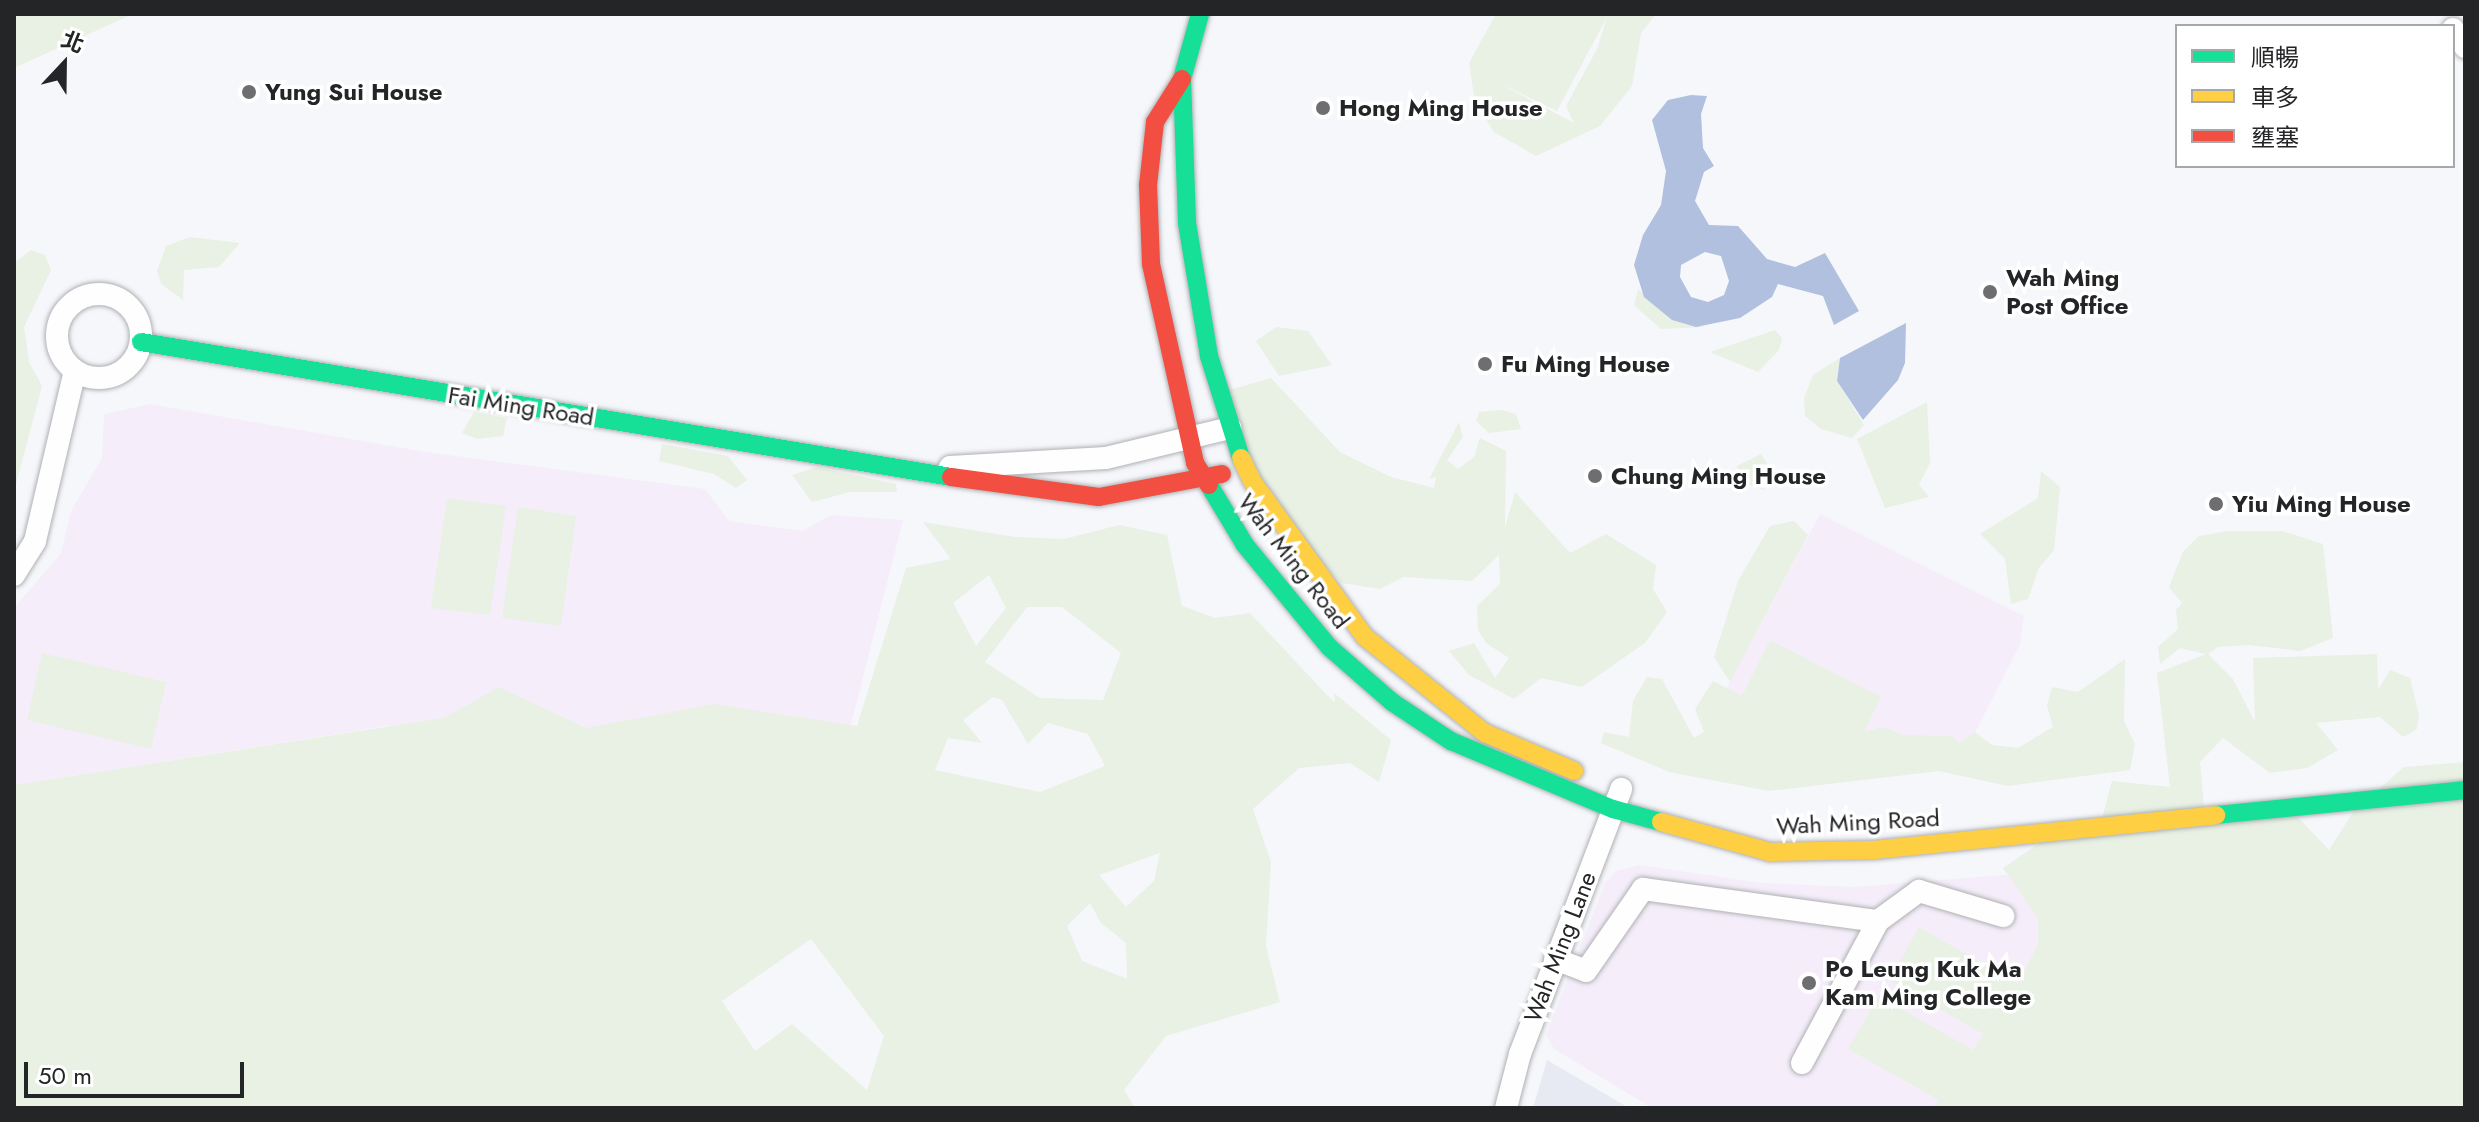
<!DOCTYPE html>
<meta charset="utf-8">
<style>
body{margin:0}
#map{position:relative;width:2479px;height:1122px;overflow:hidden;background:#f6f7fb;font-family:Jost,"Noto Sans TC",sans-serif}
div>[style]{position:absolute}
.built>*{inset:0;background:#e7eaf3}
.education>*{inset:0;background:#f5eefa}
.green>*{inset:0;background:#e8f1e3}
.water>*{inset:0;background:#b0c0de}
.roads{filter:drop-shadow(0 0 2px #b0b1b4) drop-shadow(0 0 2px #b0b1b4)}
.street>*{height:22px;margin:-11px;padding:0 11px;transform-origin:11px;border-radius:11px;background:#fefefe}
.street>.ring{margin:-11px;padding:0;box-sizing:content-box;background:none;border:22px solid #fefefe;border-radius:50%}
.fast>*{height:18px;margin:-9px;padding:0 9px;transform-origin:9px;border-radius:9px;background:#16e098}
.slow>*{height:18px;margin:-9px;padding:0 9px;transform-origin:9px;border-radius:9px;background:#ffcf43}
.jam>*{height:18px;margin:-9px;padding:0 9px;transform-origin:9px;border-radius:9px;background:#f24e42}
.dots>*{width:22px;height:22px;translate:-50% -50%;box-sizing:border-box;border:4px solid #fff;border-radius:50%}
span{translate:-50% -50%;white-space:nowrap;text-align:center;line-height:1.15;-webkit-text-stroke:7px #fff;paint-order:stroke}
.poi-label{font-size:24px;color:#242527;font-weight:700}
.left{translate:0 -50%;text-align:left}
.street-label{font-size:24px;color:#242527}
.frame{position:absolute;inset:0;border:16px solid #242527;pointer-events:none}
.legend{position:absolute;left:2175px;top:24px;width:280px;height:144px;box-sizing:border-box;background:#fff;border:2px solid #a7a8a9;margin:0;padding:10px 14px;list-style:none;font-size:24px;color:#242527}
.legend li{display:flex;align-items:center;gap:16px;height:40px}
.legend b{width:40px;border:2px solid #a7a8a9}
.north{position:absolute;left:24px;top:24px;width:80px;height:80px;-webkit-text-stroke:6px #fff;paint-order:stroke;rotate:22deg;font-size:22px;font-weight:700;line-height:32px;text-align:center;color:#242527}
.north::after{content:'';display:block;margin:auto;width:28px;height:36px;background:#242527;clip-path:polygon(50% 0,100% 100%,50% 72%,0 100%)}
.scale{position:absolute;left:24px;top:1062px;width:220px;height:36px;box-sizing:border-box;border:4px solid #242527;border-top:0;padding-left:10px;font-size:24px;line-height:28px;white-space:nowrap;color:#242527;-webkit-text-stroke:6px #fff;paint-order:stroke}
</style>
<div id="map">
<div class="built">
<i style="clip-path:polygon(1547px 1060px,1629px 1108px,1533px 1108px)"></i>
</div>
<div class="education">
<i style="clip-path:polygon(150px 404px,426px 452px,705px 489px,729px 521px,802px 531px,831px 515px,903px 520px,844px 752px,388px 726px,14px 785px,14px 608px,61px 553px,71px 511px,102px 458px,104px 414px)"></i>
<i style="clip-path:polygon(1820px 514px,2024px 616px,2020px 645px,1962px 758px,1843px 766px,1719px 702px)"></i>
<i style="clip-path:polygon(1639px 865px,1762px 883px,1855px 887px,2051px 871px,2066px 923px,1987px 1108px,1652px 1108px,1554px 1049px,1546px 1035px,1605px 883px,1616px 871px)"></i>
</div>
<div class="green">
<i style="clip-path:polygon(14px 14px,133px 14px,14px 68px)"></i>
<i style="clip-path:polygon(evenodd,1496px 14px,1656px 14px,1641px 33px,1632px 86px,1600px 126px,1536px 156px,1494px 132px,1475px 102px,1469px 63px,1496px 14px,1607px 17px,1597px 49px,1566px 106px,1574px 123px,1493px 80px,1557px 111px,1607px 17px)"></i>
<i style="clip-path:polygon(190px 237px,240px 243px,219px 267px,184px 270px,183px 300px,161px 284px,157px 271px,166px 246px)"></i>
<i style="clip-path:polygon(31px 250px,45px 255px,51px 270px,24px 327px,29px 362px,42px 386px,14px 492px,14px 263px)"></i>
<i style="clip-path:polygon(1638px 289px,1684px 324px,1705px 327px,1661px 329px,1634px 305px)"></i>
<i style="clip-path:polygon(1276px 327px,1308px 331px,1332px 365px,1279px 376px,1256px 341px)"></i>
<i style="clip-path:polygon(1775px 330px,1782px 338px,1779px 350px,1758px 372px,1710px 352px)"></i>
<i style="clip-path:polygon(1840px 358px,1837px 381px,1864px 425px,1852px 438px,1821px 429px,1805px 416px,1804px 398px,1813px 375px)"></i>
<i style="clip-path:polygon(1271px 378px,1340px 452px,1391px 477px,1434px 488px,1436px 477px,1429px 479px,1459px 422px,1463px 437px,1447px 460px,1458px 469px,1474px 457px,1480px 438px,1506px 451px,1505px 528px,1515px 492px,1570px 553px,1606px 534px,1656px 565px,1653px 589px,1667px 612px,1645px 643px,1582px 687px,1541px 678px,1514px 699px,1469px 675px,1449px 651px,1474px 643px,1495px 678px,1509px 658px,1486px 643px,1478px 630px,1477px 606px,1500px 584px,1499px 555px,1472px 581px,1403px 577px,1380px 589px,1342px 583px,1250px 492px,1226px 391px)"></i>
<i style="clip-path:polygon(1927px 402px,1930px 463px,1919px 485px,1929px 497px,1885px 508px,1857px 439px)"></i>
<i style="clip-path:polygon(1502px 410px,1516px 414px,1521px 429px,1489px 433px,1476px 421px,1479px 412px)"></i>
<i style="clip-path:polygon(474px 412px,507px 418px,503px 436px,477px 439px,462px 433px)"></i>
<i style="clip-path:polygon(662px 444px,728px 456px,747px 480px,736px 488px,714px 474px,659px 461px)"></i>
<i style="clip-path:polygon(1761px 454px,1772px 471px,1764px 490px,1744px 483px,1737px 466px)"></i>
<i style="clip-path:polygon(817px 467px,896px 484px,897px 492px,850px 492px,812px 502px,792px 475px)"></i>
<i style="clip-path:polygon(2041px 471px,2060px 487px,2054px 550px,2039px 568px,2028px 599px,2011px 604px,2005px 559px,1980px 534px,2038px 498px)"></i>
<i style="clip-path:polygon(447px 498px,506px 506px,490px 615px,431px 608px)"></i>
<i style="clip-path:polygon(518px 507px,576px 516px,561px 626px,502px 618px)"></i>
<i style="clip-path:polygon(1794px 521px,1808px 535px,1730px 682px,1714px 657px,1738px 581px,1770px 526px)"></i>
<i style="clip-path:polygon(evenodd,923px 522px,1015px 537px,1064px 539px,1119px 525px,1167px 535px,1182px 606px,1215px 618px,1250px 613px,1327px 695px,1335px 702px,1334px 693px,1391px 740px,1379px 782px,1350px 763px,1299px 768px,1253px 809px,1271px 862px,1266px 946px,1280px 1002px,1166px 1036px,1124px 1090px,1135px 1108px,14px 1108px,14px 785px,444px 718px,499px 687px,586px 728px,714px 704px,857px 726px,906px 568px,951px 559px,923px 522px,989px 575px,1006px 608px,976px 646px,953px 603px,989px 575px,923px 522px,1027px 607px,1062px 607px,1121px 653px,1103px 700px,1040px 698px,985px 662px,1027px 607px,923px 522px,993px 697px,1002px 700px,1028px 744px,1048px 723px,1088px 734px,1105px 766px,1040px 792px,935px 770px,948px 738px,982px 743px,963px 720px,993px 697px,923px 522px,1160px 853px,1154px 881px,1126px 907px,1099px 875px,1160px 853px,923px 522px,1090px 903px,1101px 923px,1126px 943px,1127px 979px,1082px 961px,1067px 926px,1090px 903px,923px 522px,811px 939px,884px 1036px,867px 1090px,792px 1024px,755px 1051px,722px 1001px,811px 939px)"></i>
<i style="clip-path:polygon(2228px 531px,2282px 531px,2323px 544px,2333px 638px,2300px 651px,2249px 645px,2218px 647px,2208px 654px,2233px 679px,2255px 722px,2253px 658px,2377px 654px,2378px 690px,2390px 670px,2410px 678px,2419px 715px,2417px 729px,2403px 737px,2380px 717px,2316px 723px,2338px 750px,2307px 768px,2270px 773px,2223px 738px,2200px 762px,2205px 819px,2288px 807px,2329px 850px,2354px 811px,2404px 767px,2465px 762px,2465px 1108px,1934px 1108px,1939px 1100px,1848px 1049px,1879px 996px,1973px 1050px,1983px 1034px,1889px 980px,1919px 927px,2018px 984px,2038px 944px,2038px 918px,2003px 868px,2057px 831px,2100px 826px,2112px 781px,2170px 787px,2157px 673px,2206px 654px,2180px 648px,2160px 664px,2158px 647px,2178px 629px,2176px 610px,2182px 603px,2169px 587px,2183px 552px,2199px 536px)"></i>
<i style="clip-path:polygon(1770px 640px,1881px 697px,1864px 732px,1883px 727px,1903px 735px,1953px 736px,1959px 743px,1975px 732px,1992px 745px,2018px 748px,2053px 727px,2047px 706px,2052px 687px,2078px 692px,2125px 659px,2124px 721px,2135px 744px,2130px 770px,2008px 786px,1939px 771px,1769px 791px,1669px 772px,1601px 743px,1604px 732px,1629px 737px,1633px 701px,1647px 677px,1662px 679px,1694px 738px,1704px 732px,1695px 709px,1713px 681px,1742px 696px)"></i>
<i style="clip-path:polygon(42px 653px,166px 682px,151px 749px,27px 720px)"></i>
</div>
<div class="water">
<i style="clip-path:polygon(evenodd,1691px 95px,1707px 96px,1701px 114px,1703px 148px,1714px 166px,1704px 172px,1695px 201px,1709px 225px,1738px 226px,1767px 259px,1795px 267px,1825px 253px,1859px 311px,1834px 325px,1823px 296px,1778px 284px,1772px 297px,1740px 318px,1696px 327px,1672px 320px,1644px 297px,1634px 265px,1643px 235px,1661px 205px,1666px 171px,1652px 120px,1668px 100px,1691px 95px,1705px 252px,1721px 256px,1729px 281px,1724px 295px,1708px 302px,1691px 297px,1680px 277px,1681px 265px,1705px 252px)"></i>
<i style="clip-path:polygon(1906px 323px,1905px 363px,1898px 380px,1863px 420px,1837px 381px,1840px 358px)"></i>
</div>
<div class="roads">
<div class="street">
<i style="left:2453px;top:29px;width:22px;rotate:56deg"></i>
<i class="ring" style="left:57px;top:294px;width:62px;height:62px"></i>
<i style="left:950px;top:467px;width:156px;rotate:-3.3deg"></i>
<i style="left:1106px;top:458px;width:128px;rotate:-13.6deg"></i>
<i style="left:14px;top:575px;width:40px;rotate:-58deg"></i>
<i style="left:35px;top:541px;width:175px;rotate:-76.8deg"></i>
<i style="left:1555px;top:959px;width:33px;rotate:21deg"></i>
<i style="left:1586px;top:971px;width:100px;rotate:-55.2deg"></i>
<i style="left:1643px;top:889px;width:237px;rotate:7.8deg"></i>
<i style="left:1802px;top:1063px;width:161px;rotate:-61.8deg"></i>
<i style="left:1878px;top:921px;width:51px;rotate:-36.2deg"></i>
<i style="left:1919px;top:891px;width:88px;rotate:16.6deg"></i>
<i style="left:1506px;top:1108px;width:56px;rotate:-75.5deg"></i>
<i style="left:1520px;top:1054px;width:284px;rotate:-69.1deg"></i>
</div>
<div class="fast">
<i style="left:1200px;top:14px;width:67px;rotate:105.5deg"></i>
<i style="left:1182px;top:79px;width:144px;rotate:88deg"></i>
<i style="left:1187px;top:223px;width:135px;rotate:80.6deg"></i>
<i style="left:1209px;top:356px;width:107px;rotate:72.6deg"></i>
<i style="left:141px;top:342px;width:821px;rotate:9.46deg"></i>
<i style="left:1209px;top:485px;width:70px;rotate:59deg"></i>
<i style="left:1245px;top:545px;width:132px;rotate:50.5deg"></i>
<i style="left:1329px;top:647px;width:84px;rotate:41.1deg"></i>
<i style="left:1392px;top:702px;width:71px;rotate:33.5deg"></i>
<i style="left:1451px;top:741px;width:176px;rotate:22.8deg"></i>
<i style="left:1613px;top:809px;width:50px;rotate:15.2deg"></i>
<i style="left:2216px;top:815px;width:250px;rotate:-5.7deg"></i>
</div>
<div class="slow">
<i style="left:1241px;top:458px;width:25px;rotate:64deg"></i>
<i style="left:1252px;top:481px;width:193px;rotate:54.1deg"></i>
<i style="left:1365px;top:637px;width:154px;rotate:38.7deg"></i>
<i style="left:1485px;top:733px;width:97px;rotate:23.1deg"></i>
<i style="left:1661px;top:822px;width:113px;rotate:15.4deg"></i>
<i style="left:1770px;top:852px;width:104px;rotate:-1.1deg"></i>
<i style="left:1874px;top:850px;width:344px;rotate:-5.8deg"></i>
</div>
<div class="jam">
<i style="left:1182px;top:79px;width:51px;rotate:122.1deg"></i>
<i style="left:1155px;top:122px;width:63px;rotate:96.3deg"></i>
<i style="left:1148px;top:185px;width:79px;rotate:87.8deg"></i>
<i style="left:1151px;top:264px;width:204px;rotate:77.5deg"></i>
<i style="left:1195px;top:463px;width:26px;rotate:58deg"></i>
<i style="left:951px;top:477px;width:149px;rotate:7.7deg"></i>
<i style="left:1099px;top:497px;width:125px;rotate:-10.6deg"></i>
</div>
</div>
<div class="dots">
<i style="left:249px;top:92px;background:#6e6e71"></i>
<i style="left:1323px;top:108px;background:#6e6e71"></i>
<i style="left:1990px;top:292px;background:#6e6e71"></i>
<i style="left:1485px;top:364px;background:#6e6e71"></i>
<i style="left:1595px;top:476px;background:#6e6e71"></i>
<i style="left:2216px;top:504px;background:#6e6e71"></i>
<i style="left:1809px;top:983px;background:#6e6e71"></i>
</div>
<div class="poi-label">
<span class="left" style="left:265px;top:92px">Yung Sui House</span>
<span class="left" style="left:1339px;top:108px">Hong Ming House</span>
<span class="left" style="left:2006px;top:292px">Wah Ming<br>Post Office</span>
<span class="left" style="left:1501px;top:364px">Fu Ming House</span>
<span class="left" style="left:1611px;top:476px">Chung Ming House</span>
<span class="left" style="left:2232px;top:504px">Yiu Ming House</span>
<span class="left" style="left:1825px;top:983px">Po Leung Kuk Ma<br>Kam Ming College</span>
</div>
<div class="street-label">
<span style="left:521px;top:406px;rotate:9deg">Fai Ming Road</span>
<span style="left:1294px;top:561px;rotate:52deg">Wah Ming Road</span>
<span style="left:1858px;top:822px;rotate:-3deg">Wah Ming Road</span>
<span style="left:1560px;top:947px;rotate:-69deg">Wah Ming Lane</span>
</div>
<div class="frame"></div>
<ul class="legend">
<li><b style="height:10px;background:#16e098"></b>順暢</li>
<li><b style="height:10px;background:#ffcf43"></b>車多</li>
<li><b style="height:10px;background:#f24e42"></b>壅塞</li>
</ul>
<div class="north">北</div>
<div class="scale">50 m</div>
</div>
